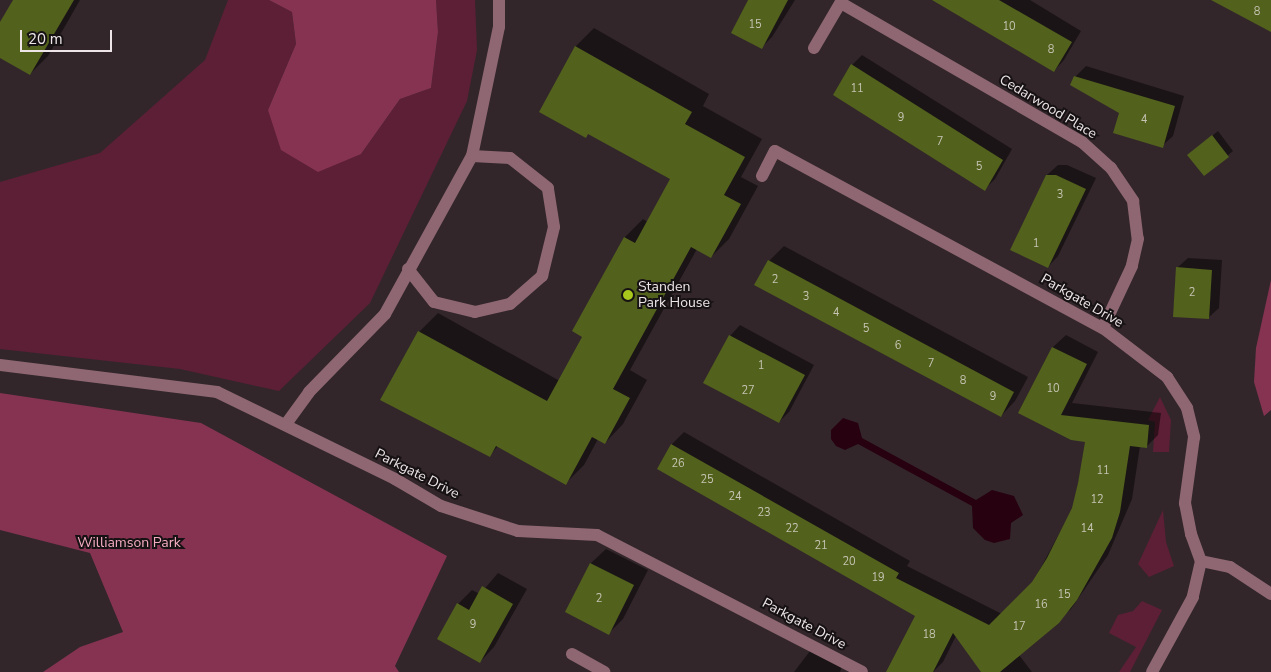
<!DOCTYPE html>
<style>
body{margin:0}
#map{position:relative;width:1271px;height:672px;overflow:hidden;background:#32262a;font-family:"Nunito Sans",sans-serif}
div>[style]{position:absolute}
.green>*{inset:0;background:#5c1f36}
.forest>*{inset:0;background:#863352}
.water>*{inset:0;background:#280111}
.shadow>*{inset:0;background:#0007}
.building>*{inset:0;background:#52611c}
.minor>*{height:12px;margin:-6px;padding:0 6px;transform-origin:6px;border-radius:6px;background:#8e6772}
.dots>*{width:14px;height:14px;translate:-50% -50%;box-sizing:border-box;border:2px solid #161113;border-radius:50%}
span{translate:-50% -50%;white-space:nowrap;text-align:center;line-height:1.15;-webkit-text-stroke:4px #161113;paint-order:stroke}
.number-label{font-size:11px;color:#c6c4b4}
.number-label span{-webkit-text-stroke-width:0}
.street-label{font-size:14px;color:#ede5e7}
.poi-label{font-size:14px;color:#ede5e7}
.left{translate:0 -50%;text-align:left}
.park-label{font-size:14px;color:#f4acc1}
.scale{position:absolute;left:20px;top:30px;width:92px;height:22px;box-sizing:border-box;border:2px solid #ede5e7;border-top:0;padding-left:6px;font-size:15px;line-height:18px;white-space:nowrap;color:#ede5e7;-webkit-text-stroke:4px #161113;paint-order:stroke}
</style>
<div id="map">
<div class="green">
<i style="clip-path:polygon(228px 0,269px 0,292px 12px,296px 44px,268px 110px,361px 154px,400px 99px,431px 88px,438px 32px,436px 0,475px 0,477px 50px,467px 101px,370px 303px,279px 391px,180px 369px,0 349px,0 182px,100px 153px,205px 60px)"></i>
<i style="clip-path:polygon(1160px 397px,1171px 420px,1169px 452px,1153px 452px,1155px 422px,1148px 420px)"></i>
<i style="clip-path:polygon(1163px 510px,1166px 542px,1174px 566px,1149px 577px,1138px 564px)"></i>
<i style="clip-path:polygon(1142px 601px,1162px 610px,1130px 672px,1119px 672px,1136px 647px,1109px 633px,1118px 615px,1133px 611px)"></i>
</div>
<div class="forest">
<i style="clip-path:polygon(269px 0,436px 0,438px 32px,431px 88px,400px 99px,361px 154px,318px 172px,281px 150px,268px 110px,296px 44px,292px 12px)"></i>
<i style="clip-path:polygon(1271px 280px,1271px 410px,1264px 416px,1254px 382px,1256px 348px)"></i>
<i style="clip-path:polygon(0 393px,201px 423px,447px 556px,395px 666px,399px 672px,43px 672px,80px 647px,123px 632px,90px 553px,0 530px)"></i>
</div>
<div class="water">
<i style="clip-path:polygon(843px 418px,858px 423px,862px 438px,976px 500px,992px 490px,1014px 496px,1023px 515px,1011px 523px,1010px 539px,994px 543px,985px 540px,973px 528px,972px 506px,858px 444px,845px 450px,836px 446px,831px 439px,831px 430px)"></i>
</div>
<div class="shadow">
<i style="clip-path:polygon(14px 0,80px 0,48px 56px,30px 74px,0 56px,0 25px)"></i>
<i style="clip-path:polygon(748px 0,795px 0,772px 37px,762px 47px,733px 32px)"></i>
<i style="clip-path:polygon(937px 0,1030px 0,1081px 31px,1064px 60px,1054px 71px)"></i>
<i style="clip-path:polygon(594px 28px,709px 94px,703px 106px,762px 139px,741px 177px,758px 186px,729px 239px,711px 257px,697px 249px,630px 370px,647px 380px,623px 424px,605px 443px,598px 439px,584px 465px,566px 483px,498px 446px,490px 455px,382px 400px,420px 331px,438px 313px,560px 381px,584px 336px,574px 330px,625px 237px,643px 219px,648px 222px,672px 179px,589px 133px,541px 112px,576px 46px)"></i>
<i style="clip-path:polygon(862px 55px,1012px 149px,995px 179px,985px 189px,852px 65px)"></i>
<i style="clip-path:polygon(1086px 66px,1184px 96px,1173px 136px,1162px 146px,1075px 77px)"></i>
<i style="clip-path:polygon(1218px 131px,1233px 151px,1204px 175px,1189px 155px)"></i>
<i style="clip-path:polygon(1058px 165px,1067px 165px,1096px 178px,1058px 256px,1048px 267px,1047px 175px)"></i>
<i style="clip-path:polygon(784px 246px,1028px 377px,1015px 401px,1001px 416px,769px 261px)"></i>
<i style="clip-path:polygon(1188px 258px,1222px 260px,1219px 308px,1208px 318px,1177px 268px)"></i>
<i style="clip-path:polygon(740px 325px,814px 365px,789px 412px,779px 422px,730px 336px)"></i>
<i style="clip-path:polygon(1066px 335px,1098px 352px,1072px 403px,1161px 413px,1158px 435px,1146px 447px,1140px 446px,1132px 499px,1108px 555px,1071px 609px,1019px 655px,1032px 672px,983px 672px,956px 636px,943px 662px,933px 672px,926px 672px,917px 615px,659px 468px,672px 444px,684px 432px,910px 561px,907px 566px,1002px 614px,1033px 582px,1073px 508px,1087px 440px,1019px 412px,1053px 347px)"></i>
<i style="clip-path:polygon(606px 549px,648px 570px,623px 619px,609px 633px,566px 612px,591px 563px)"></i>
<i style="clip-path:polygon(498px 573px,527px 589px,494px 647px,480px 662px,458px 604px,472px 590px,480px 594px)"></i>
<i style="clip-path:polygon(810px 651px,842px 666px,840px 672px,794px 672px)"></i>
</div>
<div class="building">
<i style="clip-path:polygon(13px 0,74px 0,30px 75px,0 58px,0 22px)"></i>
<i style="clip-path:polygon(748px 0,788px 0,762px 49px,731px 33px)"></i>
<i style="clip-path:polygon(932px 0,999px 0,1072px 42px,1054px 72px)"></i>
<i style="clip-path:polygon(1211px 0,1271px 0,1271px 32px)"></i>
<i style="clip-path:polygon(575px 46px,692px 112px,685px 124px,745px 157px,724px 195px,741px 204px,711px 258px,691px 247px,613px 389px,630px 398px,605px 444px,592px 437px,566px 485px,496px 446px,490px 457px,380px 400px,418px 331px,547px 401px,582px 337px,572px 331px,624px 237px,635px 243px,670px 179px,588px 134px,586px 138px,539px 112px)"></i>
<i style="clip-path:polygon(851px 64px,1003px 160px,985px 191px,833px 95px)"></i>
<i style="clip-path:polygon(1074px 76px,1175px 106px,1163px 148px,1113px 133px,1119px 113px,1070px 85px)"></i>
<i style="clip-path:polygon(1212px 135px,1229px 157px,1204px 176px,1187px 155px)"></i>
<i style="clip-path:polygon(1046px 175px,1056px 175px,1086px 189px,1048px 268px,1010px 250px)"></i>
<i style="clip-path:polygon(768px 260px,1014px 392px,1001px 417px,754px 285px)"></i>
<i style="clip-path:polygon(1176px 267px,1212px 270px,1209px 319px,1173px 317px)"></i>
<i style="clip-path:polygon(729px 335px,805px 375px,779px 423px,703px 383px)"></i>
<i style="clip-path:polygon(1052px 347px,1087px 364px,1061px 415px,1149px 425px,1147px 448px,1130px 446px,1120px 512px,1112px 538px,1077px 600px,1059px 623px,1000px 672px,981px 672px,953px 633px,933px 672px,886px 672px,915px 616px,657px 469px,671px 444px,899px 573px,896px 578px,989px 625px,1032px 582px,1047px 558px,1072px 508px,1078px 483px,1085px 442px,1071px 440px,1018px 413px)"></i>
<i style="clip-path:polygon(590px 563px,634px 585px,609px 635px,565px 612px)"></i>
<i style="clip-path:polygon(482px 586px,513px 604px,480px 663px,437px 639px,457px 603px,469px 610px)"></i>
</div>
<div class="minor">
<i style="left:841px;top:3px;width:278px;rotate:30deg"></i>
<i style="left:1082px;top:142px;width:39px;rotate:42deg"></i>
<i style="left:1111px;top:168px;width:40px;rotate:56deg"></i>
<i style="left:1133px;top:201px;width:38px;rotate:83deg"></i>
<i style="left:1138px;top:239px;width:28px;rotate:103deg"></i>
<i style="left:1132px;top:266px;width:68px;rotate:115.1deg"></i>
<i style="left:814px;top:48px;width:56px;rotate:-59.7deg"></i>
<i style="left:762px;top:176px;width:28px;rotate:-63deg"></i>
<i style="left:775px;top:151px;width:373px;rotate:28.4deg"></i>
<i style="left:1103px;top:328px;width:81px;rotate:37.4deg"></i>
<i style="left:1167px;top:377px;width:37px;rotate:57deg"></i>
<i style="left:1187px;top:408px;width:30px;rotate:76deg"></i>
<i style="left:1194px;top:437px;width:67px;rotate:97.8deg"></i>
<i style="left:1185px;top:503px;width:32px;rotate:79deg"></i>
<i style="left:1191px;top:534px;width:29px;rotate:70deg"></i>
<i style="left:1201px;top:561px;width:37px;rotate:103deg"></i>
<i style="left:1193px;top:597px;width:85px;rotate:118.7deg"></i>
<i style="left:408px;top:269px;width:42px;rotate:51.8deg"></i>
<i style="left:434px;top:302px;width:42px;rotate:13.7deg"></i>
<i style="left:475px;top:312px;width:36px;rotate:-13deg"></i>
<i style="left:510px;top:304px;width:43px;rotate:-41.2deg"></i>
<i style="left:542px;top:276px;width:50px;rotate:-76.2deg"></i>
<i style="left:554px;top:227px;width:39px;rotate:-99deg"></i>
<i style="left:548px;top:188px;width:48px;rotate:-141.7deg"></i>
<i style="left:510px;top:158px;width:38px;rotate:-177deg"></i>
<i style="left:0;top:365px;width:219px;rotate:7.1deg"></i>
<i style="left:217px;top:392px;width:198px;rotate:26deg"></i>
<i style="left:395px;top:479px;width:53px;rotate:30.4deg"></i>
<i style="left:441px;top:506px;width:81px;rotate:18deg"></i>
<i style="left:518px;top:531px;width:79px;rotate:2.9deg"></i>
<i style="left:597px;top:535px;width:298px;rotate:27.3deg"></i>
<i style="left:286px;top:424px;width:39px;rotate:-54deg"></i>
<i style="left:309px;top:392px;width:109px;rotate:-45.7deg"></i>
<i style="left:385px;top:314px;width:180px;rotate:-61.2deg"></i>
<i style="left:472px;top:156px;width:132px;rotate:-78.2deg"></i>
<i style="left:499px;top:27px;width:27px;rotate:-90deg"></i>
<i style="left:1201px;top:561px;width:30px;rotate:12deg"></i>
<i style="left:1230px;top:567px;width:49px;rotate:33.4deg"></i>
<i style="left:572px;top:654px;width:37px;rotate:29deg"></i>
</div>
<div class="dots">
<i style="left:628px;top:295px;background:#a8c71c"></i>
</div>
<div class="number-label">
<span style="left:1257px;top:12px">8</span>
<span style="left:755px;top:25px">15</span>
<span style="left:1009px;top:27px">10</span>
<span style="left:1051px;top:50px">8</span>
<span style="left:857px;top:89px">11</span>
<span style="left:901px;top:118px">9</span>
<span style="left:1144px;top:120px">4</span>
<span style="left:940px;top:142px">7</span>
<span style="left:979px;top:167px">5</span>
<span style="left:1060px;top:195px">3</span>
<span style="left:1036px;top:244px">1</span>
<span style="left:775px;top:280px">2</span>
<span style="left:1192px;top:293px">2</span>
<span style="left:806px;top:297px">3</span>
<span style="left:836px;top:313px">4</span>
<span style="left:866px;top:329px">5</span>
<span style="left:898px;top:346px">6</span>
<span style="left:931px;top:364px">7</span>
<span style="left:761px;top:366px">1</span>
<span style="left:963px;top:381px">8</span>
<span style="left:1053px;top:389px">10</span>
<span style="left:748px;top:391px">27</span>
<span style="left:993px;top:397px">9</span>
<span style="left:678px;top:464px">26</span>
<span style="left:1103px;top:471px">11</span>
<span style="left:707px;top:480px">25</span>
<span style="left:735px;top:497px">24</span>
<span style="left:1097px;top:500px">12</span>
<span style="left:764px;top:513px">23</span>
<span style="left:792px;top:529px">22</span>
<span style="left:1087px;top:529px">14</span>
<span style="left:821px;top:546px">21</span>
<span style="left:849px;top:562px">20</span>
<span style="left:878px;top:578px">19</span>
<span style="left:1064px;top:595px">15</span>
<span style="left:599px;top:599px">2</span>
<span style="left:1041px;top:605px">16</span>
<span style="left:473px;top:625px">9</span>
<span style="left:1019px;top:627px">17</span>
<span style="left:929px;top:635px">18</span>
</div>
<div class="street-label">
<span style="left:1048px;top:107px;rotate:31deg">Cedarwood Place</span>
<span style="left:1082px;top:301px;rotate:30deg">Parkgate Drive</span>
<span style="left:417px;top:474px;rotate:27deg">Parkgate Drive</span>
<span style="left:804px;top:624px;rotate:28deg">Parkgate Drive</span>
</div>
<div class="poi-label">
<span class="left" style="left:638px;top:295px">Standen<br>Park House</span>
</div>
<div class="park-label">
<span style="left:129px;top:543px">Williamson Park</span>
</div>
<div class="scale">20 m</div>
</div>
